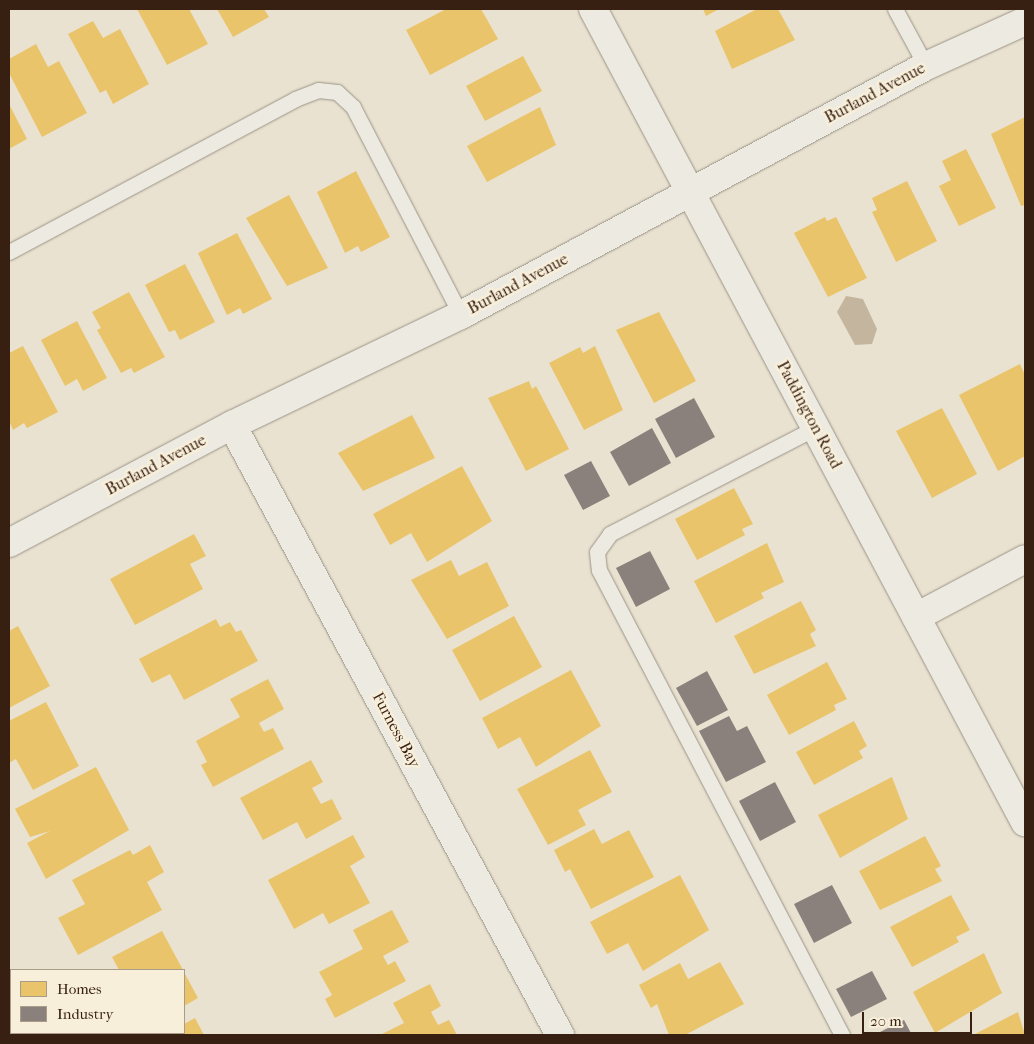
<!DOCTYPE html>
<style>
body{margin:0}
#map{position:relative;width:1034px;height:1044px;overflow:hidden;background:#eae2d0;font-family:"IM FELL French Canon",serif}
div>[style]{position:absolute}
.water>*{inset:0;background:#c4b69e}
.homes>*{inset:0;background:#e9c46a}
.industry>*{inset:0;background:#8a817c}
.roads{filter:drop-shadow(0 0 1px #9a9387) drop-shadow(0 0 1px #9a9387)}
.lane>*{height:15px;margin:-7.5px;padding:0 7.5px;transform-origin:7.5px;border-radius:7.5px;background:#edeae1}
.street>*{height:28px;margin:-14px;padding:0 14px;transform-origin:14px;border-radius:14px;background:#edeae1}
.secondary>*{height:28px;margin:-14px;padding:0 14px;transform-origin:14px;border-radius:14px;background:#edeae1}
span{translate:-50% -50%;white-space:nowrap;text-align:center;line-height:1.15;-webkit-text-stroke:5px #f8efda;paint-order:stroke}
.street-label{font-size:16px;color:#371f12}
.frame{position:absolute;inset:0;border:10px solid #371f12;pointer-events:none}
.legend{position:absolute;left:10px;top:969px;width:175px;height:65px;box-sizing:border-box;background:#f8efda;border:1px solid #ab9c8a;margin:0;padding:6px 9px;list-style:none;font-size:15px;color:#371f12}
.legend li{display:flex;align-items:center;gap:10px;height:25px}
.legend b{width:25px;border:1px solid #ab9c8a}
.scale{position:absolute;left:862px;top:1012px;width:110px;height:22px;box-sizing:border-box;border:2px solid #371f12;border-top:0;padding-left:6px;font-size:15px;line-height:18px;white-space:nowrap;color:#371f12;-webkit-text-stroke:4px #f8efda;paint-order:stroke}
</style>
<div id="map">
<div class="water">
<i style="clip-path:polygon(846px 296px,863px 299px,877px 329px,872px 344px,855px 345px,837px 312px)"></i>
</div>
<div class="homes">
<i style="clip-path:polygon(137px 9px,189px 9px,208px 44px,167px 65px)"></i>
<i style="clip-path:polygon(217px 9px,264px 9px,269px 17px,233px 37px)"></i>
<i style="clip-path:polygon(446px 9px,481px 9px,498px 39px,430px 75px,406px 30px)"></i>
<i style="clip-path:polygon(703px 9px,719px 9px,706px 16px)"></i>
<i style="clip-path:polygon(757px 9px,778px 9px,795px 40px,732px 69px,715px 31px)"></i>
<i style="clip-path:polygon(93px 21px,103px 38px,120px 29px,149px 84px,113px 104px,106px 90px,100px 93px,68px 34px)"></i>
<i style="clip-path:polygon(36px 44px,48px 67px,59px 61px,87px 113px,42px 137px,9px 73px,9px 59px)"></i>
<i style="clip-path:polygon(523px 56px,542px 91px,485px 121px,466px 86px)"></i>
<i style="clip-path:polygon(9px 104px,27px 139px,9px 149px)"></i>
<i style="clip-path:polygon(540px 107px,556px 145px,487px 182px,467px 146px)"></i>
<i style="clip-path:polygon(1025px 117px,1025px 205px,1021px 206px,991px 134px)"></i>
<i style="clip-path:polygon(966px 149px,996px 208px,959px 226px,939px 186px,951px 180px,942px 161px)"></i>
<i style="clip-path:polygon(356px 171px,390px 237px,361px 252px,358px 246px,345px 253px,317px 192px)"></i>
<i style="clip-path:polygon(907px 181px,937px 241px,896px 262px,872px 212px,877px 210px,872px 198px)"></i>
<i style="clip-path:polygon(289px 195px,328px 268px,287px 286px,246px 218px)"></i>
<i style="clip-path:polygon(825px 217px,827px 221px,836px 217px,867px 278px,828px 297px,794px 233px)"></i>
<i style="clip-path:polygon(237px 233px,272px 299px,243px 314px,240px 308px,227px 315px,198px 253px)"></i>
<i style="clip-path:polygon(185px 264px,215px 322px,180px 340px,175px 330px,169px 332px,145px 285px)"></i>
<i style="clip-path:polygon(129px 292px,165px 357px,134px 373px,131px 368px,121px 373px,97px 330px,101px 328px,92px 312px)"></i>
<i style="clip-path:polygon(659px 312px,696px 381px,654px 403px,616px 330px)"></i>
<i style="clip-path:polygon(77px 321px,107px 378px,83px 391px,77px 379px,65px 386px,41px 340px)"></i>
<i style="clip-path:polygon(23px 346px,58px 412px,27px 428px,24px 423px,13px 430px,9px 421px,9px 353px)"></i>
<i style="clip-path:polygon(595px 346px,623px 410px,584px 430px,549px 363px,580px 347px,583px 353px)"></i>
<i style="clip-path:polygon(1020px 364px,1025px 375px,1025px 456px,998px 471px,959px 395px)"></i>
<i style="clip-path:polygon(529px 381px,532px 389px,536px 386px,569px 449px,526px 471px,488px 398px)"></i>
<i style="clip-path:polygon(942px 408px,977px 474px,932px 498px,896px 431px)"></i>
<i style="clip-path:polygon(412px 415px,435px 458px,363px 491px,338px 453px)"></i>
<i style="clip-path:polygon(462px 466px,492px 521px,427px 562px,411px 533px,390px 545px,373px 514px)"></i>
<i style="clip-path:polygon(734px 488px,753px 524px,742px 529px,745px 535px,697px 560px,675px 519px)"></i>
<i style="clip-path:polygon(194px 534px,206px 556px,190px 564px,203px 589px,135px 625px,110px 579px)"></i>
<i style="clip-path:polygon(767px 543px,784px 582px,761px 593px,764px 598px,716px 623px,694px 581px)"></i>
<i style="clip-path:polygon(451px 560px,459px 576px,487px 562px,509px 606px,447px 639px,411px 580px)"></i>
<i style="clip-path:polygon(801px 601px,816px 630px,810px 634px,816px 646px,754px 674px,734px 636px)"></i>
<i style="clip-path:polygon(514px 616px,542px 667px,480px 701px,452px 650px)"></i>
<i style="clip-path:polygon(216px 619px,220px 627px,230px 622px,236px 632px,241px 630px,258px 661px,184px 700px,170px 674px,152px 683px,139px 659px)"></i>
<i style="clip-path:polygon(18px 626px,50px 686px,9px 708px,9px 631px)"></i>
<i style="clip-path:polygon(827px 662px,847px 699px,834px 705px,836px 710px,789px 735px,767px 695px)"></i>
<i style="clip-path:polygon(571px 670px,601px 726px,536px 767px,520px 737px,498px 749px,482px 718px)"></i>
<i style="clip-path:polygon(268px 679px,284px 709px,259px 723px,264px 732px,273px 728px,284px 749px,213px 787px,201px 765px,207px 762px,196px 741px,240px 717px,230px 699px)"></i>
<i style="clip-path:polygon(46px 702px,79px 766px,33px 790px,16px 759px,9px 763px,9px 721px)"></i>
<i style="clip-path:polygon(854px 721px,867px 746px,859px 751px,863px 758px,814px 785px,796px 752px)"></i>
<i style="clip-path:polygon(590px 750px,612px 792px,578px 810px,586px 825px,548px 845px,517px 789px)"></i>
<i style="clip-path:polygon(311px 760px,323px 782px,312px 788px,321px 804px,332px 799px,342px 819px,306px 839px,297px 822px,263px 840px,240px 798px)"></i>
<i style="clip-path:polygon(96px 767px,129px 830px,46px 879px,27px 843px,50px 831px,30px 837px,15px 809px)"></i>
<i style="clip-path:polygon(892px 777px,908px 819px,840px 858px,818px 815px)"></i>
<i style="clip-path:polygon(594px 829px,602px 844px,629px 830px,654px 877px,591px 909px,570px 869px,565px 872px,554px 850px)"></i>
<i style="clip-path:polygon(353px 835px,365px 857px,350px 866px,370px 903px,329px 924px,323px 913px,294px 929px,268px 880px)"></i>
<i style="clip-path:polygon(925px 836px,941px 866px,935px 869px,942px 881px,880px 910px,859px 871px)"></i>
<i style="clip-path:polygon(150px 845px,164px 872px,147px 882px,162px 910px,78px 955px,58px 918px,85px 904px,72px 880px,130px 850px,133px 855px)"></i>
<i style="clip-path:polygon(680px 875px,709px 930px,643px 971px,628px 943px,607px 954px,590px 922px)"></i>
<i style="clip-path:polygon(951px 895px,970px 930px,956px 937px,959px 942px,912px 967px,890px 927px)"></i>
<i style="clip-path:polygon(392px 910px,409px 942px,383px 956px,388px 965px,395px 961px,406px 981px,335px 1018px,325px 999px,332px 995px,319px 972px,363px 949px,353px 930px)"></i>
<i style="clip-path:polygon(162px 931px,183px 970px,119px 970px,112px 957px)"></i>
<i style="clip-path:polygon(984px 953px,1002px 993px,935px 1033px,913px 992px)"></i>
<i style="clip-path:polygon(720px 962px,744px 1004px,685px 1035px,669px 1035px,657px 1004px,651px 1008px,639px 985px,680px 963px,688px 979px)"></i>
<i style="clip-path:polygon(184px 972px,198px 998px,184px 1006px)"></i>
<i style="clip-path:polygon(430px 984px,441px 1006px,431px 1012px,438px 1025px,449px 1020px,457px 1035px,380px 1035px,404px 1023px,393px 1003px)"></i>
<i style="clip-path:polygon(1018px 1012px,1025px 1035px,973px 1035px)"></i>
<i style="clip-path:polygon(195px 1018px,204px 1035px,145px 1035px,184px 1033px,184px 1024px)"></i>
</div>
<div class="industry">
<i style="clip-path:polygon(694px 398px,715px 437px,676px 458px,655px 419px)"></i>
<i style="clip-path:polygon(652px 428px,671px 463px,629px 486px,610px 452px)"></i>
<i style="clip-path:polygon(591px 461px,610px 496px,583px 510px,564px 475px)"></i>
<i style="clip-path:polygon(650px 551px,670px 589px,636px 607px,616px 568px)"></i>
<i style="clip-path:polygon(707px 671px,728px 710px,697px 726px,676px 688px)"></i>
<i style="clip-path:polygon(729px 716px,737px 731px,747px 726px,766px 762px,726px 782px,699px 731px)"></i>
<i style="clip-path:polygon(775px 782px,796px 822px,760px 841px,739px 801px)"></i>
<i style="clip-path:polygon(832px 885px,852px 923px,814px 943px,794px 904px)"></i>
<i style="clip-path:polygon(872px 971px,887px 999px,851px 1017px,836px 989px)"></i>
<i style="clip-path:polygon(904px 1020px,912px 1035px,874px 1035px)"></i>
</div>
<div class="roads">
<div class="lane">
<i style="left:895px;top:9px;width:65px;rotate:61.5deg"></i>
<i style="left:9px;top:252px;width:324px;rotate:-28.1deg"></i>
<i style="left:295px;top:99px;width:25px;rotate:-21deg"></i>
<i style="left:318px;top:90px;width:19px;rotate:6deg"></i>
<i style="left:337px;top:92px;width:22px;rotate:43deg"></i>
<i style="left:353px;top:107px;width:234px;rotate:62.6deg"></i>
<i style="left:815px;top:428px;width:231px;rotate:152.7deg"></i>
<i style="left:610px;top:534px;width:22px;rotate:126deg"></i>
<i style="left:597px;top:552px;width:18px;rotate:84deg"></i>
<i style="left:599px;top:570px;width:525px;rotate:62.41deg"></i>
</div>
<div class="street">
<i style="left:232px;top:425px;width:693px;rotate:61.73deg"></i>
<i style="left:916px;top:617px;width:123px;rotate:-28deg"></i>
<i style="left:9px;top:997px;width:4px;rotate:63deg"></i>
<i style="left:28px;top:1033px;width:3px;rotate:45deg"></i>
</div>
<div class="secondary">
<i style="left:593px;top:9px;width:921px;rotate:62.02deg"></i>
<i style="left:9px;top:543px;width:252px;rotate:-27.9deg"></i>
<i style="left:232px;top:425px;width:254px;rotate:-25.7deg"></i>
<i style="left:461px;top:315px;width:527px;rotate:-28.17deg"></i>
<i style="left:926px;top:66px;width:109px;rotate:-24.4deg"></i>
</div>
</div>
<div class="street-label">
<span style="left:875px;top:93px;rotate:-28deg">Burland Avenue</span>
<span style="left:518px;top:284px;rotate:-28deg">Burland Avenue</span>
<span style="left:809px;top:415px;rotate:62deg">Paddington Road</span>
<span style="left:156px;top:465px;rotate:-28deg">Burland Avenue</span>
<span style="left:396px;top:730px;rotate:62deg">Furness Bay</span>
</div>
<div class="frame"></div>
<ul class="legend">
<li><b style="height:14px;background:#e9c46a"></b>Homes</li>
<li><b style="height:14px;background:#8a817c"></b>Industry</li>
</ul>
<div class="scale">20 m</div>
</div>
